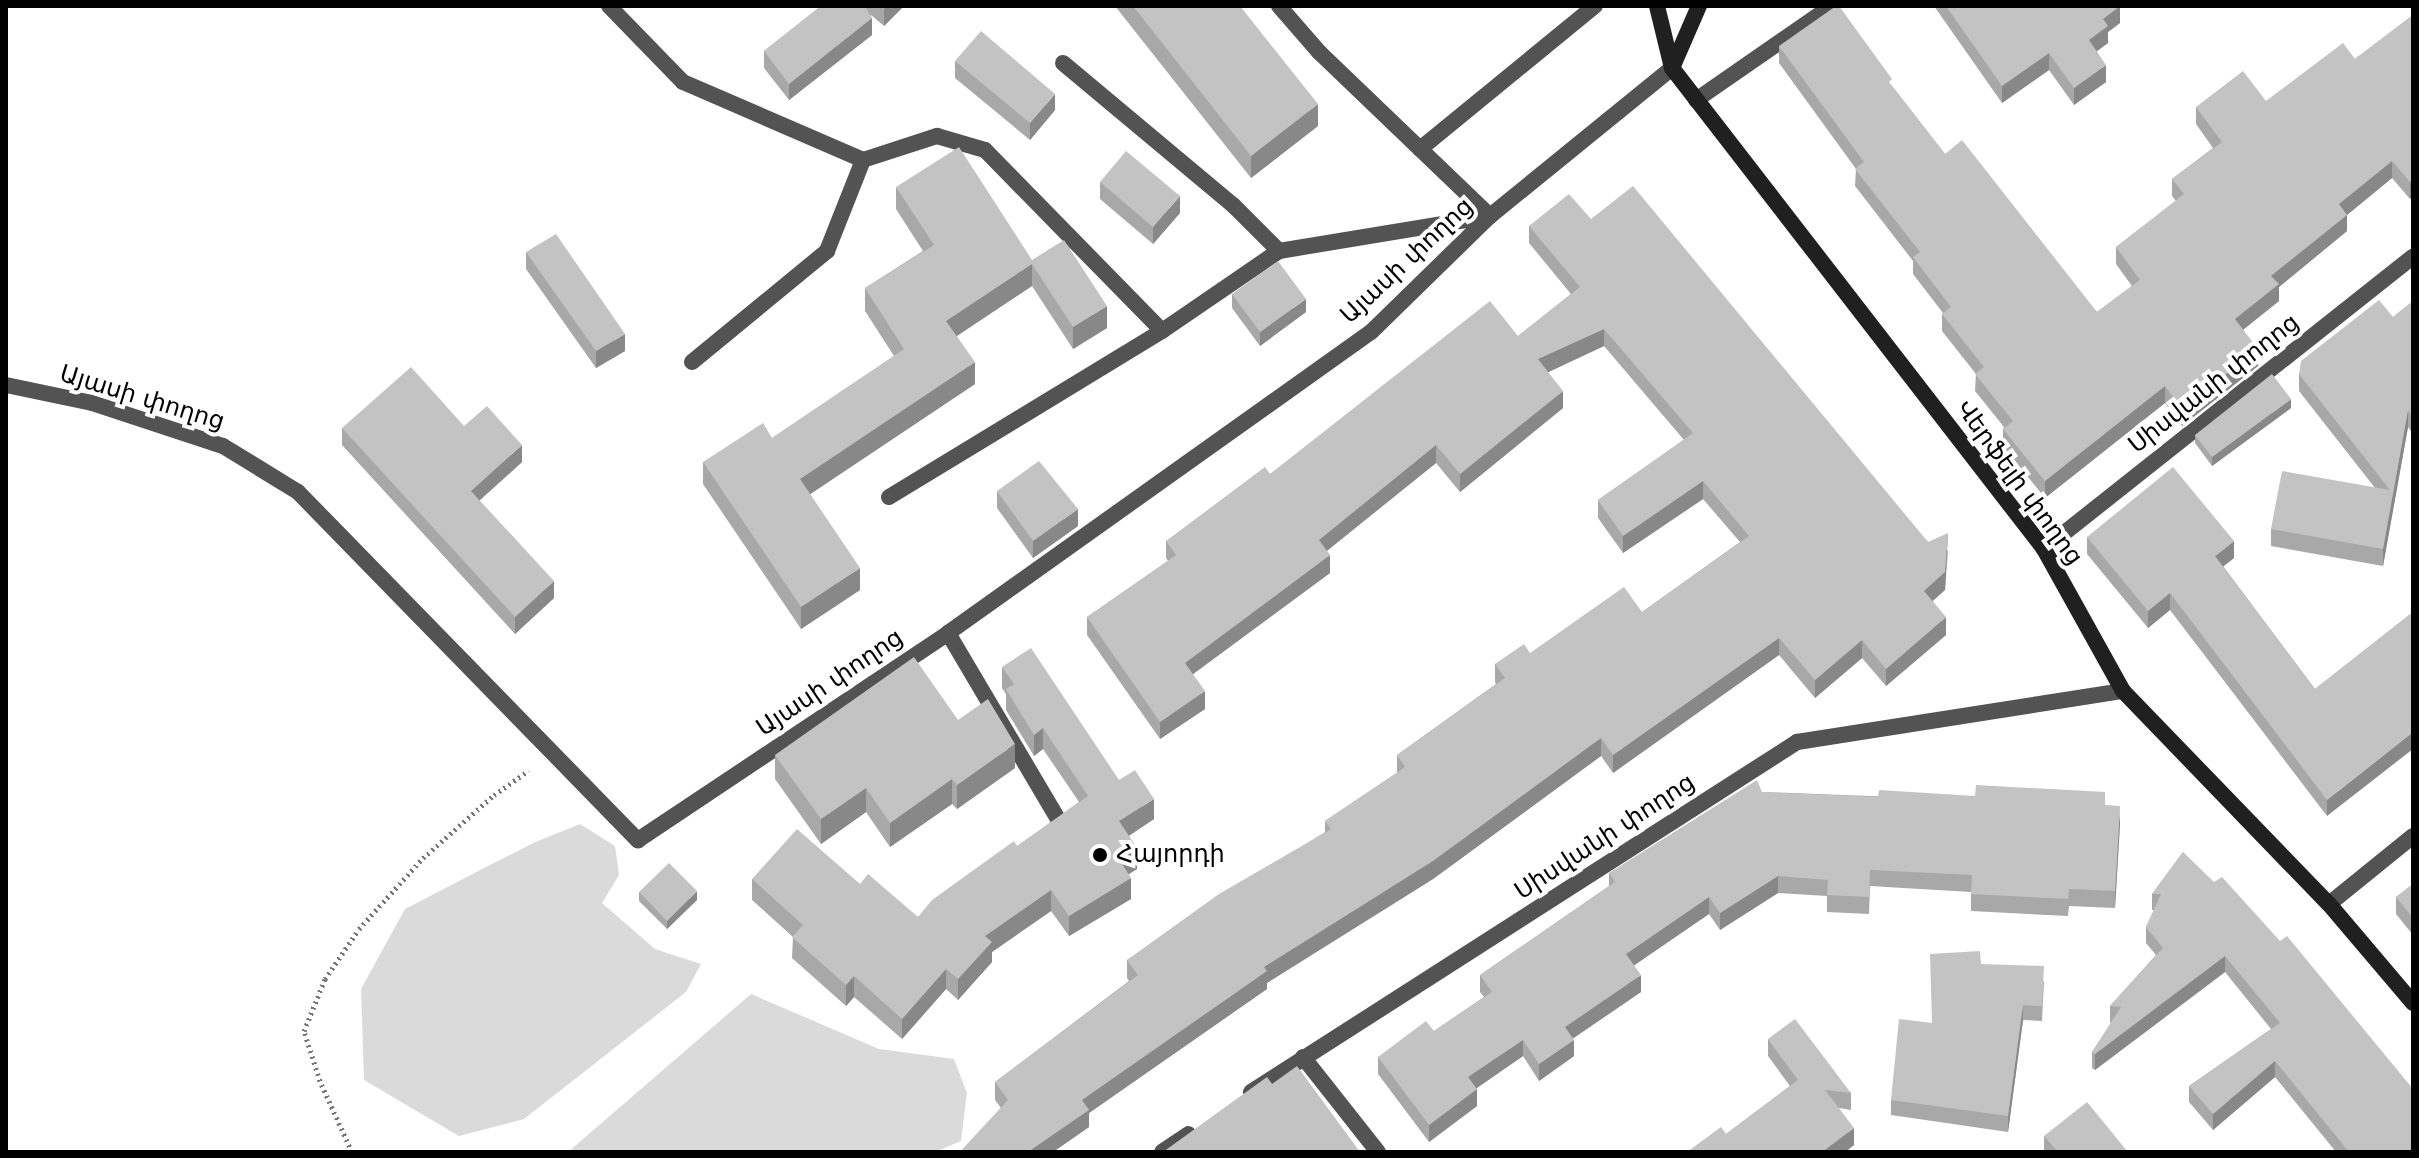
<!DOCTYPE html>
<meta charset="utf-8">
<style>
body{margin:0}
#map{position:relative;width:2419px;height:1158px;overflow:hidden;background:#fff;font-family:"DejaVu Sans","Noto Sans Armenian",sans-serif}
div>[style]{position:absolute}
.green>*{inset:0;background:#dadada}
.path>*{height:5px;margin-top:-2.5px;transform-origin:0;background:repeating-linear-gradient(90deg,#757575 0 2px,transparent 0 6px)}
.lane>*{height:16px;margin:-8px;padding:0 8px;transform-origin:8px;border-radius:8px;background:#535353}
.street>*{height:16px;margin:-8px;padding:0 8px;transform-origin:8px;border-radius:8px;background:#535353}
.secondary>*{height:16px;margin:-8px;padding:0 8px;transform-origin:8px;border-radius:8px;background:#202020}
.wall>*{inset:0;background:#a8a8a8}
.shaded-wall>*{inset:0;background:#888}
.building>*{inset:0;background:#c3c3c3}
.dots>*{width:22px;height:22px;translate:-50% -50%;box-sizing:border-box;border:4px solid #fff;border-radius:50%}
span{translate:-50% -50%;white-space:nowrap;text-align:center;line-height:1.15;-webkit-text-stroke:8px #fff;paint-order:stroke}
.street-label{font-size:24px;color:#000}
.poi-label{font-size:24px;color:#000}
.left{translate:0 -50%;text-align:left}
.frame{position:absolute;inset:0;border:8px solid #000;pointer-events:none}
</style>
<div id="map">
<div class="green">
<i style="clip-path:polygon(580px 824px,615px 846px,619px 875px,602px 903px,655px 949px,701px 964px,686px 992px,524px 1119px,459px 1136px,364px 1080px,361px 989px,405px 909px,533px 843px)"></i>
<i style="clip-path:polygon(751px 994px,879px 1049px,954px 1059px,967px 1093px,961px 1141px,935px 1152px,568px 1152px)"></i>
</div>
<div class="path">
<i style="left:352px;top:1152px;width:78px;rotate:-114.3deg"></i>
<i style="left:320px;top:1081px;width:52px;rotate:-107.7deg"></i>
<i style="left:304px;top:1031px;width:56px;rotate:-68deg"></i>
<i style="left:325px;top:979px;width:60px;rotate:-55.8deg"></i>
<i style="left:359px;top:929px;width:96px;rotate:-48deg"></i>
<i style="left:423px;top:858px;width:95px;rotate:-41.6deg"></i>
<i style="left:494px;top:795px;width:42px;rotate:-35.2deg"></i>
</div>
<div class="lane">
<i style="left:609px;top:6px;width:106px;rotate:45.8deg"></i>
<i style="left:683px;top:82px;width:196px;rotate:23.4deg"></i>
<i style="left:863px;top:160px;width:78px;rotate:-18deg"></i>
<i style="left:937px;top:136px;width:50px;rotate:16.3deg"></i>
<i style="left:985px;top:150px;width:253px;rotate:45.6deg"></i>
<i style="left:1279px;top:6px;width:61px;rotate:49deg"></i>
<i style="left:1319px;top:52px;width:237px;rotate:43.8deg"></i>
<i style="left:1063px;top:63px;width:222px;rotate:39.9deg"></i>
<i style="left:1233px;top:205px;width:65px;rotate:45deg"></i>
<i style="left:1420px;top:149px;width:226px;rotate:-39.3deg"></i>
<i style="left:692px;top:362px;width:175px;rotate:-39.4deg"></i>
<i style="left:827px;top:251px;width:98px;rotate:-68.4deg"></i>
<i style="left:889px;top:497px;width:320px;rotate:-31.3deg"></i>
<i style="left:1162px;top:331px;width:142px;rotate:-34.4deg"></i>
<i style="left:1279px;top:251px;width:214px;rotate:-9.4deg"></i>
<i style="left:948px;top:633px;width:222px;rotate:59.4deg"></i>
</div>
<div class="street">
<i style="left:1696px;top:100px;width:165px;rotate:-34.7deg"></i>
<i style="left:6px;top:385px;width:88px;rotate:11.8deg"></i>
<i style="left:92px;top:403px;width:138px;rotate:18.2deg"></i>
<i style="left:223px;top:446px;width:88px;rotate:31.5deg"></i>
<i style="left:298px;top:492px;width:487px;rotate:45.7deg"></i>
<i style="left:638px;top:840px;width:373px;rotate:-33.7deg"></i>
<i style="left:948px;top:633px;width:519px;rotate:-35.44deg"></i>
<i style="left:1371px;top:332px;width:166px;rotate:-44.3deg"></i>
<i style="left:1490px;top:216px;width:235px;rotate:-39.1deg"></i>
<i style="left:2044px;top:549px;width:471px;rotate:-38.4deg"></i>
<i style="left:2329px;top:904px;width:108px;rotate:-39deg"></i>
<i style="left:1303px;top:1057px;width:121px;rotate:51.7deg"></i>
<i style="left:1251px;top:1092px;width:649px;rotate:-32.66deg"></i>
<i style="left:1797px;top:742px;width:330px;rotate:-8.9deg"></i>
<i style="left:1162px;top:1152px;width:32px;rotate:-34deg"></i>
</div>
<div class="secondary">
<i style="left:1657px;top:6px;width:64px;rotate:76.4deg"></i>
<i style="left:1672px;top:68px;width:608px;rotate:52.28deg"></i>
<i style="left:2044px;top:549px;width:162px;rotate:60.9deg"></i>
<i style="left:2123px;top:691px;width:296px;rotate:46deg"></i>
<i style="left:2329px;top:904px;width:130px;rotate:49.7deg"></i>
<i style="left:1672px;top:68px;width:68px;rotate:-66.5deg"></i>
</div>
<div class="wall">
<i style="clip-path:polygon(821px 6px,904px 6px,884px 26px,871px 15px,872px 35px,789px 100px,764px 68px,764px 51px)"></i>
<i style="clip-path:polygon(1115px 6px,1240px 6px,1318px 126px,1251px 178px)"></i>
<i style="clip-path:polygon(1934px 6px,2120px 6px,2120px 23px,2108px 32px,2108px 43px,2097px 51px,2106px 82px,2074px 105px,2049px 70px,2002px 103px)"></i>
<i style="clip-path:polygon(2413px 15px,2413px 196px,2410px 199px,2392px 178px,2347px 215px,2347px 231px,2279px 287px,2279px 301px,2243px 330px,2258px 366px,2182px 426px,2165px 403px,2045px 498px,2003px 446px,2003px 429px,2004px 427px,1975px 391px,1976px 374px,1942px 331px,1942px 314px,1943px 313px,1913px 274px,1913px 261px,1855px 186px,1856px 169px,1779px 63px,1779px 46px,1892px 86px,1945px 154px,2097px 312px,2132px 286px,2116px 264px,2116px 247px,2176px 201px,2172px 196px,2172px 179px,2213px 148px,2196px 124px,2196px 107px,2266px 101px,2355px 59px)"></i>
<i style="clip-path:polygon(955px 61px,1055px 110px,1030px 140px,955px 78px)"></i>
<i style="clip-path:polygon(1100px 182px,1180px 213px,1153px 244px,1100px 199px)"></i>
<i style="clip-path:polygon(896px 187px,1032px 260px,1107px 328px,1073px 349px,1032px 286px,957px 336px,975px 384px,810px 494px,860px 590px,801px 629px,703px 484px,703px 462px,772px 438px,894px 356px,865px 311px,865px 288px,923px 251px,896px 209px)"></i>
<i style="clip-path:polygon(1591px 219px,1928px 542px,1948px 551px,1945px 590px,1933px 601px,1946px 635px,1886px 686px,1862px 658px,1815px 698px,1779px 655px,1613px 773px,1601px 756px,1433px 879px,1267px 983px,1267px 989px,1089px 1113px,1089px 1127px,1053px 1152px,960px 1152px,1001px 1108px,995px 1100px,995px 1082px,1129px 981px,1127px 978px,1127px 960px,1325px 832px,1325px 821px,1397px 773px,1397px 755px,1496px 684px,1495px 682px,1495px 664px,1530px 653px,1642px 612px,1740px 542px,1703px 499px,1623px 553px,1598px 518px,1598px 500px,1684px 440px,1604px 346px,1548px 372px,1563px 408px,1460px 492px,1436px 463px,1327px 551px,1330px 573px,1193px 674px,1205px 709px,1160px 739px,1087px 635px,1087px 617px,1168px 561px,1166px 558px,1166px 541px,1270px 474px,1518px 336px,1571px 294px,1529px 243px,1529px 226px)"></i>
<i style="clip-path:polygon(526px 252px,625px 351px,596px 368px,526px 269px)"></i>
<i style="clip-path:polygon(1232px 294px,1306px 312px,1260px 346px,1232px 308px)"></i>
<i style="clip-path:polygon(2413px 301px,2413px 434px,2408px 427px,2383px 566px,2271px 546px,2271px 529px,2375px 488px,2299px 391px,2299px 374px,2393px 317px)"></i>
<i style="clip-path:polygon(2291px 408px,2212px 466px,2195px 443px,2195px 435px)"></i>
<i style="clip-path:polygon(464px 426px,522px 462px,479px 501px,554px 598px,515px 634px,342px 445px,342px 428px)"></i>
<i style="clip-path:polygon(997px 491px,1078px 526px,1033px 558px,997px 508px)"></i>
<i style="clip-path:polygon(2087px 537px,2234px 558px,2223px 566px,2315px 689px,2413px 612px,2327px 816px,2170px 610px,2148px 628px,2087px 554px)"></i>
<i style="clip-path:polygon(1002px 667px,1119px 780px,1154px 819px,1129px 836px,1137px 869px,1129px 874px,1131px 899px,1069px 936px,1051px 911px,992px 952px,992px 962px,958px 1000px,946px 989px,902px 1039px,854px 997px,846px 1006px,792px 958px,793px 937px,752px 900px,752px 879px,860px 884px,918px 917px,1079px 802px,1043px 749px,1034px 756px,1006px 710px,1006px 694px,1002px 688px)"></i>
<i style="clip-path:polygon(958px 720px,1015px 768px,957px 809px,952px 804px,890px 847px,866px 812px,821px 844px,775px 779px,775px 755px)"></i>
<i style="clip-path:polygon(1762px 792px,2105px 805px,2120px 823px,2115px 908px,2069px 906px,2068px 916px,1971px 911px,1971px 892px,1870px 886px,1869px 914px,1827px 912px,1827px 896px,1778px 893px,1720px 930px,1709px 914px,1634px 965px,1641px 992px,1573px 1038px,1574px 1056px,1539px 1081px,1523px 1056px,1477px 1088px,1477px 1106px,1429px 1142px,1378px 1074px,1378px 1057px,1434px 1031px,1484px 997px,1480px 992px,1480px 975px,1609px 886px,1609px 873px)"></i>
<i style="clip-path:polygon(2183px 852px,2413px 1152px,2336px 1152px,2275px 1077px,2213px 1130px,2189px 1102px,2189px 1086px,2271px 1029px,2225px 972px,2095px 1070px,2092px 1068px,2092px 1052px,2111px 1023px,2110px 1022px,2110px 1006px,2156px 955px,2146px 943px,2146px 927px,2154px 910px,2152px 910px,2152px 894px)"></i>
<i style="clip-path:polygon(2413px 884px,2413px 935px,2396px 914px,2396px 897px)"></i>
<i style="clip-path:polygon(639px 892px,697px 900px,667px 929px,639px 901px)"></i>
<i style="clip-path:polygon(2044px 981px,2042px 1021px,2023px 1020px,2008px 1132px,1891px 1115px,1891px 1100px,1932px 1023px)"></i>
<i style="clip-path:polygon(1768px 1039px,1851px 1093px,1851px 1110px,1839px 1108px,1854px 1145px,1845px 1152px,1687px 1152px,1726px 1134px,1790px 1086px,1768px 1056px)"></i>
<i style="clip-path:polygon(2044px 1136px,2128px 1152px,2044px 1152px)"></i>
</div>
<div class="shaded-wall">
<i style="clip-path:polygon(887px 6px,904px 6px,884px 26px,884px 9px)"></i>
<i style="clip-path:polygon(2120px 6px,2120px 23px,2108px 32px,2108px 43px,2089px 57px,2089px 40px,2103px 19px)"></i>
<i style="clip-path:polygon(872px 18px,872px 35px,789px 100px,789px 84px)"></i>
<i style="clip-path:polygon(2049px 53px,2049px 70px,2002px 103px,2002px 86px)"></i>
<i style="clip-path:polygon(2106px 65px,2106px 82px,2074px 105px,2074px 88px)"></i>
<i style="clip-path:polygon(1055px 94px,1055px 110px,1030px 140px,1030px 123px)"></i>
<i style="clip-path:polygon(1318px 104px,1318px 126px,1251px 178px,1251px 156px)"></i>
<i style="clip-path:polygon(2392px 161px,2392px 178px,2347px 215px,2347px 231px,2279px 287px,2279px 301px,2235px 336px,2235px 319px,2271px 276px,2339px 204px)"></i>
<i style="clip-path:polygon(2413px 179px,2413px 196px,2410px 199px,2410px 182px)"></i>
<i style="clip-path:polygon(1180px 196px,1180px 213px,1153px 244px,1153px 227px)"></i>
<i style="clip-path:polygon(1032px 264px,1032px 286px,946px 343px,946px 321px)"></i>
<i style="clip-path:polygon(1306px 299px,1306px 312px,1260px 346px,1260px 332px)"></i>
<i style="clip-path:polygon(1107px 306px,1107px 328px,1073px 349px,1073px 327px)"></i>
<i style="clip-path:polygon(1604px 329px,1604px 346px,1538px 377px,1538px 359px)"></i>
<i style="clip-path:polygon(625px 334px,625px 351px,596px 368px,596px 351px)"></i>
<i style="clip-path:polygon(2258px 349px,2258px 366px,2182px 426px,2182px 409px)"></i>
<i style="clip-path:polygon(975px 362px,975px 384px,800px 501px,800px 479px)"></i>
<i style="clip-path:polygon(2165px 386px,2165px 403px,2045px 498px,2045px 481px)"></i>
<i style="clip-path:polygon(1563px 391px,1563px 408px,1460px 492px,1460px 474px)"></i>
<i style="clip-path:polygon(2291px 399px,2291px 408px,2212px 466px,2212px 457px)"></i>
<i style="clip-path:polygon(2408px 410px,2408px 427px,2383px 566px,2383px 549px)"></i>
<i style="clip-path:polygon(522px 445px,522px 462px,471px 508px,471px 491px)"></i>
<i style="clip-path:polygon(1436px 445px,1436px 463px,1319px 557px,1319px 540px)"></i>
<i style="clip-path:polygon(1703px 481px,1703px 499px,1623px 553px,1623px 536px)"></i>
<i style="clip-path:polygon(1078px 509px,1078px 526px,1033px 558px,1033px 541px)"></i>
<i style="clip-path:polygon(1948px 533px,1945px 590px,1924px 608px,1924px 591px)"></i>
<i style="clip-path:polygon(2234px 541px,2234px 558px,2215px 573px,2215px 556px)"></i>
<i style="clip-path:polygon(1330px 555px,1330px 573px,1185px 680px,1185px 663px)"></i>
<i style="clip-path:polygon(860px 568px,860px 590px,801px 629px,801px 607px)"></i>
<i style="clip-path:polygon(554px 581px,554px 598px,515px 634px,515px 617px)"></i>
<i style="clip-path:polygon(2170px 593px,2170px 610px,2148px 628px,2148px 611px)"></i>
<i style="clip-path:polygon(1946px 617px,1946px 635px,1886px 686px,1886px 669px)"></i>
<i style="clip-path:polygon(1779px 638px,1779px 655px,1613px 773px,1613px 755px)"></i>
<i style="clip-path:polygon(1862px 640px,1862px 658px,1815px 698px,1815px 680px)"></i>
<i style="clip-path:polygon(1205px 691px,1205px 709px,1160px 739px,1160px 722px)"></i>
<i style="clip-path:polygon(1043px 728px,1043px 749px,1034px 756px,1034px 735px)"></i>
<i style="clip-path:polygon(2413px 732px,2413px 749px,2327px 816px,2327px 800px)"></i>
<i style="clip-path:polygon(1601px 738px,1601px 756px,1433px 879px,1267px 983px,1267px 989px,1089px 1113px,1089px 1127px,1053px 1152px,1028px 1152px,1082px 1100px,1264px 967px)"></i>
<i style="clip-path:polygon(1015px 744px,1015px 768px,957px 809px,957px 785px)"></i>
<i style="clip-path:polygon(952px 779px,952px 804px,890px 847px,890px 823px)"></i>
<i style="clip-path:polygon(866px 788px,866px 812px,821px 844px,821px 819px)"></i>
<i style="clip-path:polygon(1154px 799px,1154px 819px,1119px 842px,1119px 821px)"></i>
<i style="clip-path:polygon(2120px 806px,2120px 823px,2115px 908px,2115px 891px)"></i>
<i style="clip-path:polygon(1137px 848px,1137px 869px,1119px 880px,1119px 859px)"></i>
<i style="clip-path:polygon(1778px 876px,1778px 893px,1720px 930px,1720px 913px)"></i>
<i style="clip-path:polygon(1131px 878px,1131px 899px,1069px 936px,1069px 916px)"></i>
<i style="clip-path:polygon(1051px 890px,1051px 911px,992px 952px,992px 962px,958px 1000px,958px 979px,985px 936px)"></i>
<i style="clip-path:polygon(697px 891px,697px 900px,667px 929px,667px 921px)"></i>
<i style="clip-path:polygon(1709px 897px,1709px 914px,1626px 971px,1626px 954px)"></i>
<i style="clip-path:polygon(2225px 956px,2225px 972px,2095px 1070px,2095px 1054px)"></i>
<i style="clip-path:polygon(946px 969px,946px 989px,902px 1039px,902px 1019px)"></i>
<i style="clip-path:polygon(1641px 975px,1641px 992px,1565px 1044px,1565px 1027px)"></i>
<i style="clip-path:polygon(854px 976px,854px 997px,846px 1006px,846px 985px)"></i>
<i style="clip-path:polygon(2023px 1005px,2023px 1020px,2008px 1132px,2008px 1116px)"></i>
<i style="clip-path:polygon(1523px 1040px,1523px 1056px,1468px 1094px,1468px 1077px)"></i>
<i style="clip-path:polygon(1574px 1040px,1574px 1056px,1539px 1081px,1539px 1064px)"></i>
<i style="clip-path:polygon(2275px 1061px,2275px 1077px,2213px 1130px,2213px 1114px)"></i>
<i style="clip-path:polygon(1477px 1089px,1477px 1106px,1429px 1142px,1429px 1125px)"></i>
<i style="clip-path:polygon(1854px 1128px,1854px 1145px,1845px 1152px,1822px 1152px)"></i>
</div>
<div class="building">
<i style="clip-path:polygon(821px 6px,865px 6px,872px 18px,789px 84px,764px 51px)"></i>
<i style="clip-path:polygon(1133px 6px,1240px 6px,1318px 104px,1251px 156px)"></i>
<i style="clip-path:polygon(1836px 6px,1839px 6px,1892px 79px,1889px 82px,1945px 154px,1962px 140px,2097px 312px,2140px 280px,2116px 247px,2184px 194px,2172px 179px,2222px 142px,2196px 107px,2243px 71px,2266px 101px,2343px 43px,2355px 59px,2413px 15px,2413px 179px,2410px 182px,2392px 161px,2339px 204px,2347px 215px,2271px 276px,2279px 284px,2235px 319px,2258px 349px,2182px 409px,2165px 386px,2045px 481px,2003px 429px,2013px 421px,1975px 374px,1984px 367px,1942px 314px,1951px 307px,1913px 257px,1920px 252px,1855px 169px,1864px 162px,1779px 46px)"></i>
<i style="clip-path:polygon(1946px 6px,2120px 6px,2103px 19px,2108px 26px,2089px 40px,2106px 65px,2074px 88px,2049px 53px,2002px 86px)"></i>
<i style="clip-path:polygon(981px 31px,1055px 94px,1030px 123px,955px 61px)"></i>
<i style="clip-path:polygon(959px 147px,1032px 260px,1064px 240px,1107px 306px,1073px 327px,1032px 264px,946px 321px,975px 362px,800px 479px,860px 568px,801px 607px,703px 462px,763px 423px,772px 438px,904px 349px,865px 288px,934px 245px,896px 187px)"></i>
<i style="clip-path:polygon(1126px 151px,1180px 196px,1153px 227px,1100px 182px)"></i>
<i style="clip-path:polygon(1633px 186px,1928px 542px,1948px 533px,1945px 572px,1924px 591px,1946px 617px,1886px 669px,1862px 640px,1815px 680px,1779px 638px,1613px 755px,1601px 738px,1433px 861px,1264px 967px,1267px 971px,1082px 1100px,1089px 1110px,1028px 1152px,960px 1152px,1008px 1100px,995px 1082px,1138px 975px,1127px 960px,1219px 894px,1331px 829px,1325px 821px,1405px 767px,1397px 755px,1505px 678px,1495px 664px,1524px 644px,1530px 653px,1624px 587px,1642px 612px,1749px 536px,1703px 481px,1623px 536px,1598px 500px,1693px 433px,1604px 329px,1538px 359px,1563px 391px,1460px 474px,1436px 445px,1319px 540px,1330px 555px,1185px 663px,1205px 691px,1160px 722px,1087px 617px,1176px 555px,1166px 541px,1265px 467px,1270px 474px,1490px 301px,1518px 336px,1580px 287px,1529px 226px,1569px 194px,1591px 219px)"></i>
<i style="clip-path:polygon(556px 234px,625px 334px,596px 351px,526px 252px)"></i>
<i style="clip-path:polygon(1278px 261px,1306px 299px,1260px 332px,1232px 294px)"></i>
<i style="clip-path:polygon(2379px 300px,2393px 317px,2413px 301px,2413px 417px,2408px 410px,2383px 549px,2271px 529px,2282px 471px,2390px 490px,2299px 374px,2301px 361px)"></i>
<i style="clip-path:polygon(411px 367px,464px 426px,487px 406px,522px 445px,471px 491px,554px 581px,515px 617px,342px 428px)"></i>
<i style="clip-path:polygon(2272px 374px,2291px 399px,2212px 457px,2195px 435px)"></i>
<i style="clip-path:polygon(1039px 461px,1078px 509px,1033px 541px,997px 491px)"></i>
<i style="clip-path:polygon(2173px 467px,2234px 541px,2215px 556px,2315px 689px,2413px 612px,2413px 732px,2327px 800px,2170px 593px,2148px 611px,2087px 537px)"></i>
<i style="clip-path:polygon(1031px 648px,1119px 780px,1135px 770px,1154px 799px,1119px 821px,1137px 848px,1119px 859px,1131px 878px,1069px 916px,1051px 890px,985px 936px,992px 942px,958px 979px,946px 969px,902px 1019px,854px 976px,846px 985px,792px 937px,803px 925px,752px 879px,797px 829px,860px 884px,868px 874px,918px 917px,932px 900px,1014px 841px,1017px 846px,1088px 796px,1043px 728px,1034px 735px,1006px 689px,1014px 684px,1002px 667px)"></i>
<i style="clip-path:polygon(914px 657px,958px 720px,988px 699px,1015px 744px,957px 785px,952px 779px,890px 823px,866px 788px,821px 819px,775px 755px)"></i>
<i style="clip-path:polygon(1757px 780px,1762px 792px,1878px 797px,1879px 790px,1975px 796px,1976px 785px,2105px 792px,2105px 805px,2120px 806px,2115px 891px,2069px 889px,2068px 899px,1971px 894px,1972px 875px,1870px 870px,1869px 897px,1827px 895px,1828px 880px,1778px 876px,1720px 913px,1709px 897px,1626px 954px,1641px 975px,1565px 1027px,1574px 1040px,1539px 1064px,1523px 1040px,1468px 1077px,1477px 1089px,1429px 1125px,1378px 1057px,1426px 1021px,1434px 1031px,1492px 992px,1480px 975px,1615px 882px,1609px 873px)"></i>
<i style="clip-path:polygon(2183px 852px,2214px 882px,2222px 877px,2280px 941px,2287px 936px,2413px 1089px,2413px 1152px,2349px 1152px,2275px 1061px,2213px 1114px,2189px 1086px,2280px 1023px,2225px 956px,2095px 1054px,2092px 1052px,2121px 1007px,2110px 1006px,2163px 948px,2146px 927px,2161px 894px,2152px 894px)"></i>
<i style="clip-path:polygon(669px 863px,697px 891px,667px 921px,639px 892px)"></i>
<i style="clip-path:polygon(2413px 884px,2413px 918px,2396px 897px)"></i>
<i style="clip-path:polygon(1980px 951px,1981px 964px,2044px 966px,2042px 1006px,2023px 1005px,2008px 1116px,1891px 1100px,1899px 1019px,1932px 1023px,1930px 954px)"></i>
<i style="clip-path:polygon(1795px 1019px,1851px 1093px,1825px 1090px,1854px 1128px,1822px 1152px,1687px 1152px,1721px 1127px,1726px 1134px,1798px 1080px,1768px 1039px)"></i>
<i style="clip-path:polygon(1297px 1066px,1360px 1152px,1163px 1152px,1267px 1077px,1272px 1084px)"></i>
<i style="clip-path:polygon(2087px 1102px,2128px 1152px,2058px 1152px,2044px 1136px)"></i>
</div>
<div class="dots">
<i style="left:1100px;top:855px;background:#000"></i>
</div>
<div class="street-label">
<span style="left:1407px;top:261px;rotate:-43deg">Այասի փողոց</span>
<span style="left:2214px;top:384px;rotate:-38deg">Սիսվանի փողոց</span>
<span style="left:142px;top:398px;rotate:17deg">Այասի փողոց</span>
<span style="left:2019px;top:483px;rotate:54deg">Վերֆելի փողոց</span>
<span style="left:830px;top:683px;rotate:-34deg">Այասի փողոց</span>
<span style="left:1605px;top:837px;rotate:-33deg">Սիսվանի փողոց</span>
</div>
<div class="poi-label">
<span class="left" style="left:1116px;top:855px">Հայորդի</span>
</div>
<div class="frame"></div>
</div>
